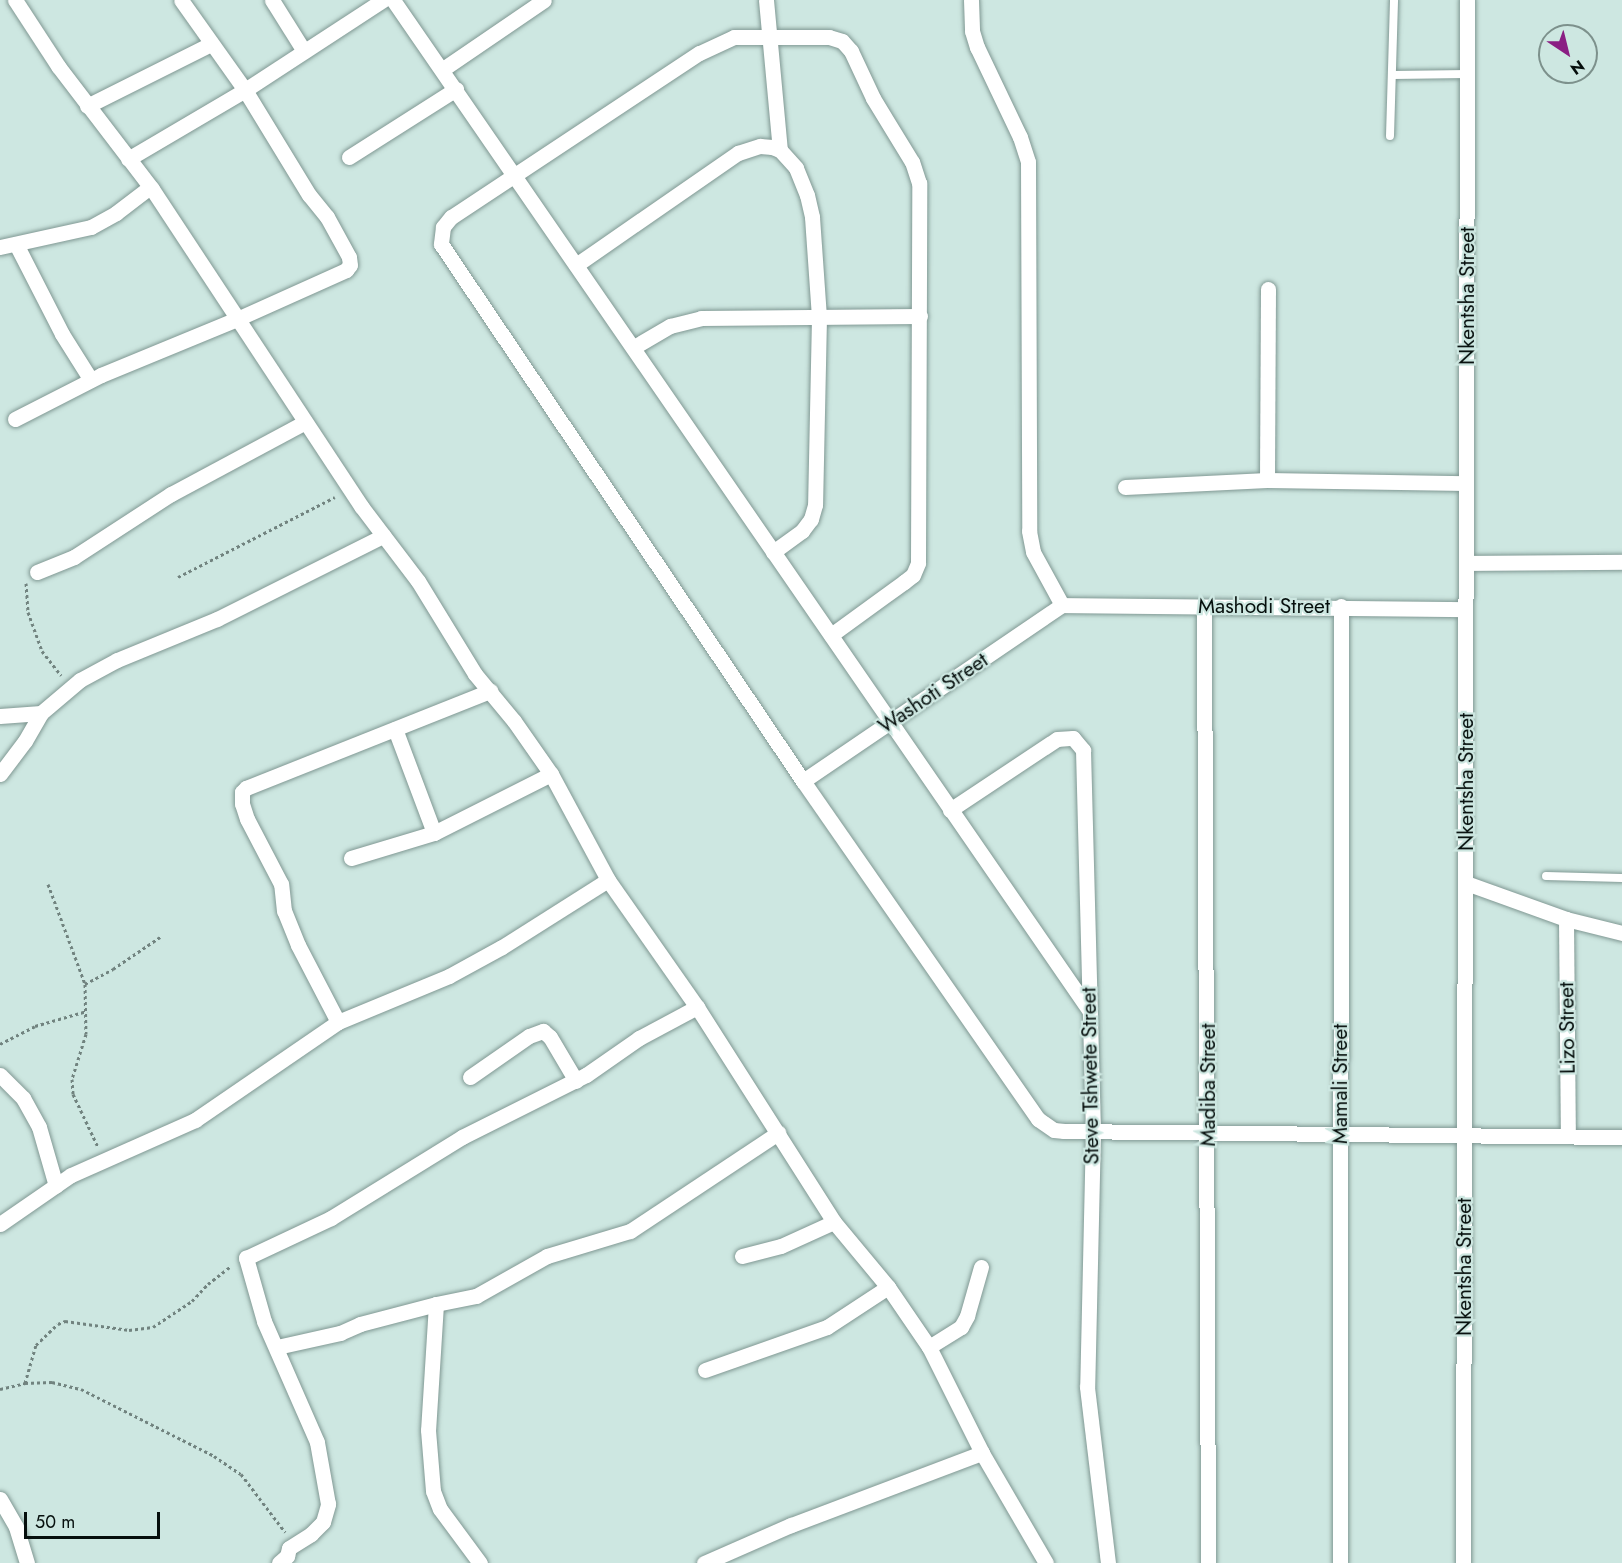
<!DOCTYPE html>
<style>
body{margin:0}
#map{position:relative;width:1622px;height:1563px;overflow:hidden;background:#cde7e1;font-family:Jost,sans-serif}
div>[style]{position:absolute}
.path>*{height:3px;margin-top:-1.5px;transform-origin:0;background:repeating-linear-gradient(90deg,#71837f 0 3px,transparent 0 6px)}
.roads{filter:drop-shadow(0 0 2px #809893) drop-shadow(0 0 2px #809893)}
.service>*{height:8px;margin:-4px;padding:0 4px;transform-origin:4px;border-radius:4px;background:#fff}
.minor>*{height:15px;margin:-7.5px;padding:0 7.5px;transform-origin:7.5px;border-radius:7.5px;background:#fff}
span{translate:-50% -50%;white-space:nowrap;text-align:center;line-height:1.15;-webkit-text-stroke:4.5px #cde7e1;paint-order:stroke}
.street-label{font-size:21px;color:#060f0d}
.north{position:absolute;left:1538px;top:24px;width:60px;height:60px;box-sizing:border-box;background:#cde7e1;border:2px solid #7d918c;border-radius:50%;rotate:145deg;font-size:16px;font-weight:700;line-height:24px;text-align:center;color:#060f0d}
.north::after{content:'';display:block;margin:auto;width:21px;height:27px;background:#8a1e83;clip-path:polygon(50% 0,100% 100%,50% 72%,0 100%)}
.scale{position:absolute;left:24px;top:1512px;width:136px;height:27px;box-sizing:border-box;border:3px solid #060f0d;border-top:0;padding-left:8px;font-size:18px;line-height:21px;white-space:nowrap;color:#060f0d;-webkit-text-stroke:4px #cde7e1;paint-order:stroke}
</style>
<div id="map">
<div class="path">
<i style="left:178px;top:577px;width:176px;rotate:-27deg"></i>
<i style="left:26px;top:583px;width:29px;rotate:86deg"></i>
<i style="left:28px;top:612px;width:41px;rotate:70.3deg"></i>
<i style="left:42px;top:651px;width:31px;rotate:52deg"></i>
<i style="left:48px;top:884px;width:107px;rotate:69.7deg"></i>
<i style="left:85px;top:984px;width:50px;rotate:88.9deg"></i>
<i style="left:86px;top:1034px;width:47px;rotate:107.3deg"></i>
<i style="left:72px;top:1079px;width:15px;rotate:86deg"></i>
<i style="left:73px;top:1094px;width:59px;rotate:64.7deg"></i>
<i style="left:85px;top:984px;width:32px;rotate:-28deg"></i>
<i style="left:113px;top:969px;width:57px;rotate:-34.2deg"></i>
<i style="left:0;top:1044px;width:39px;rotate:-27deg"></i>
<i style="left:35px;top:1026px;width:54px;rotate:-16.1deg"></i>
<i style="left:25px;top:1383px;width:40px;rotate:-74deg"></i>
<i style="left:36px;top:1345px;width:30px;rotate:-44deg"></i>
<i style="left:58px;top:1324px;width:8px;rotate:-23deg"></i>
<i style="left:65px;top:1321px;width:65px;rotate:8deg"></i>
<i style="left:129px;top:1330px;width:24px;rotate:-7deg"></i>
<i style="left:153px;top:1327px;width:47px;rotate:-33.7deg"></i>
<i style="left:192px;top:1301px;width:23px;rotate:-47deg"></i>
<i style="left:208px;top:1284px;width:29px;rotate:-38deg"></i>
<i style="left:0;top:1389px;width:26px;rotate:-13deg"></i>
<i style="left:25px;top:1383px;width:27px;rotate:-2deg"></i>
<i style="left:52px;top:1382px;width:30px;rotate:14deg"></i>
<i style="left:81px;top:1389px;width:149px;rotate:26.7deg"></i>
<i style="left:214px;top:1456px;width:32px;rotate:34deg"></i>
<i style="left:241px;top:1474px;width:73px;rotate:52.8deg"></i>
</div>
<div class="roads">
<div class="service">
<i style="left:1393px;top:75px;width:74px;rotate:-0.8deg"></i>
<i style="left:1390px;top:136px;width:136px;rotate:-88.3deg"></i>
<i style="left:1546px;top:876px;width:76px;rotate:1.5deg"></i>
</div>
<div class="minor">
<i style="left:15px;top:0;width:79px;rotate:56.9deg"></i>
<i style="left:58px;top:66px;width:155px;rotate:52.6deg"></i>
<i style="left:152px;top:189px;width:380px;rotate:56.6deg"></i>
<i style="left:361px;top:506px;width:94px;rotate:52.8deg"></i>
<i style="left:418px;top:581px;width:109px;rotate:58.5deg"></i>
<i style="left:475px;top:674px;width:61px;rotate:50.3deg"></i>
<i style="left:514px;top:721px;width:65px;rotate:55.1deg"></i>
<i style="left:551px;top:774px;width:120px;rotate:61.7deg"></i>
<i style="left:608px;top:880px;width:155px;rotate:55deg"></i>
<i style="left:697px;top:1007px;width:255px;rotate:57.5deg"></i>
<i style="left:834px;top:1222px;width:85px;rotate:50.3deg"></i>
<i style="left:888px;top:1287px;width:73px;rotate:55.7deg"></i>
<i style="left:929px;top:1347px;width:119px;rotate:63.4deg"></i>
<i style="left:982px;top:1453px;width:127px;rotate:59.8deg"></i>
<i style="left:272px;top:0;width:60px;rotate:57.9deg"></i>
<i style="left:393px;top:0;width:1227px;rotate:55.43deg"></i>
<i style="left:766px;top:0;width:151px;rotate:84.7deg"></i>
<i style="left:971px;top:0;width:31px;rotate:88deg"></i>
<i style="left:972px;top:31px;width:17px;rotate:73deg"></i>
<i style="left:977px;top:47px;width:100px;rotate:64.5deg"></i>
<i style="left:1020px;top:137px;width:26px;rotate:72deg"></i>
<i style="left:1028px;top:162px;width:369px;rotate:89.8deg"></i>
<i style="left:1029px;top:531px;width:21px;rotate:79deg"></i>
<i style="left:1033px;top:552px;width:60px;rotate:61.3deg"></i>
<i style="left:443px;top:69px;width:122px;rotate:-34.3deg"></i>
<i style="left:87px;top:106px;width:139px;rotate:-26.6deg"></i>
<i style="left:349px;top:157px;width:127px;rotate:-32.4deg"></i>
<i style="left:128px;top:159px;width:136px;rotate:-30.5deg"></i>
<i style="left:245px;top:90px;width:165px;rotate:-33.1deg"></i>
<i style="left:16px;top:244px;width:101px;rotate:62.9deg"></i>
<i style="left:62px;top:334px;width:54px;rotate:57.8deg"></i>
<i style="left:0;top:247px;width:93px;rotate:-12.4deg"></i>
<i style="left:91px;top:227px;width:29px;rotate:-29deg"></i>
<i style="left:116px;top:213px;width:43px;rotate:-37.4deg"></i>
<i style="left:576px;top:265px;width:197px;rotate:-34.7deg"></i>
<i style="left:738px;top:153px;width:23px;rotate:-18deg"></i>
<i style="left:760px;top:146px;width:12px;rotate:5deg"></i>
<i style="left:772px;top:147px;width:9px;rotate:21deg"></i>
<i style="left:780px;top:150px;width:24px;rotate:48deg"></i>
<i style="left:796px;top:168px;width:29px;rotate:68deg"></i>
<i style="left:807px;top:195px;width:23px;rotate:77deg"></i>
<i style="left:812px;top:217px;width:100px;rotate:86deg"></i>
<i style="left:819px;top:317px;width:188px;rotate:91.2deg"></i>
<i style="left:815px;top:505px;width:15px;rotate:106deg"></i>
<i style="left:811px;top:519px;width:15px;rotate:127deg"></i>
<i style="left:802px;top:531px;width:36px;rotate:144deg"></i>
<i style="left:634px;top:347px;width:42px;rotate:-30.3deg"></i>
<i style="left:670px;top:326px;width:32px;rotate:-14deg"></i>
<i style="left:701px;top:318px;width:219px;rotate:-0.5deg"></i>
<i style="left:15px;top:419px;width:97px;rotate:-27.1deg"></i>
<i style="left:101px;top:375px;width:147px;rotate:-22.4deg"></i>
<i style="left:237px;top:319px;width:120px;rotate:-24.2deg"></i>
<i style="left:346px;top:270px;width:6px;rotate:-51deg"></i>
<i style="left:350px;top:265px;width:8px;rotate:-97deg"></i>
<i style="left:349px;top:257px;width:46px;rotate:-118.8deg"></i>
<i style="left:327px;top:217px;width:28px;rotate:-129deg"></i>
<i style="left:309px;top:195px;width:123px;rotate:-121.4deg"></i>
<i style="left:245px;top:90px;width:110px;rotate:-125.4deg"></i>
<i style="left:1267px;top:480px;width:191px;rotate:-89.7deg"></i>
<i style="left:1125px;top:487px;width:142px;rotate:-2.8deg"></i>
<i style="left:1267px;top:480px;width:199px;rotate:0.9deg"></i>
<i style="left:1466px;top:563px;width:156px;rotate:-0.4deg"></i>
<i style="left:37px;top:572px;width:40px;rotate:-22deg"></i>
<i style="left:74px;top:557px;width:116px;rotate:-33deg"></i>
<i style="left:171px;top:494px;width:152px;rotate:-28.2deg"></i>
<i style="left:1062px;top:605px;width:403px;rotate:0.6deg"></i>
<i style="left:1204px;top:607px;width:956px;rotate:89.76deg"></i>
<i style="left:831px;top:635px;width:90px;rotate:-36deg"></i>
<i style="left:904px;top:582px;width:11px;rotate:-38deg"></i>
<i style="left:913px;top:575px;width:13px;rotate:-67deg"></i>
<i style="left:918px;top:563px;width:380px;rotate:-89.8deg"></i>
<i style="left:919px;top:183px;width:22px;rotate:-108deg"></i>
<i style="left:912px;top:162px;width:75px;rotate:-121.4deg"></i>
<i style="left:873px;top:98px;width:52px;rotate:-115.1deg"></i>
<i style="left:851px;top:51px;width:13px;rotate:-132deg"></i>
<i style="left:842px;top:41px;width:14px;rotate:-163deg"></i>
<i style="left:829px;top:37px;width:95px;rotate:180deg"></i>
<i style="left:734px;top:37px;width:38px;rotate:155deg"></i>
<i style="left:699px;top:53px;width:297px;rotate:146.5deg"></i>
<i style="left:451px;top:217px;width:13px;rotate:129deg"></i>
<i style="left:443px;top:227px;width:17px;rotate:97deg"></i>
<i style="left:441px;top:244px;width:648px;rotate:56.02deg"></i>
<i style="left:803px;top:781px;width:412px;rotate:55.2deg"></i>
<i style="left:1038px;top:1119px;width:19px;rotate:35deg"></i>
<i style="left:1054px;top:1130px;width:10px;rotate:6deg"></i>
<i style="left:1064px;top:1131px;width:558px;rotate:0.62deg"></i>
<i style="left:0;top:716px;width:41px;rotate:-4.2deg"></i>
<i style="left:395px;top:729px;width:111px;rotate:69.4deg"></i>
<i style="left:0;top:774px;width:41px;rotate:-52.9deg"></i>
<i style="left:25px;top:741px;width:32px;rotate:-60deg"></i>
<i style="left:41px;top:713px;width:51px;rotate:-40.2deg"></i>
<i style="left:80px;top:680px;width:42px;rotate:-28.4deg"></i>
<i style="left:117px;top:660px;width:108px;rotate:-22.3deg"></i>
<i style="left:217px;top:619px;width:186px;rotate:-26.6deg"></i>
<i style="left:803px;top:781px;width:313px;rotate:-34.2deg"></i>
<i style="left:950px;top:810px;width:128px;rotate:-33.6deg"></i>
<i style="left:1057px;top:739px;width:16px;rotate:-4deg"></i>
<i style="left:1073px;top:738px;width:16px;rotate:50deg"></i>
<i style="left:1083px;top:750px;width:381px;rotate:88.5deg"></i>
<i style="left:1093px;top:1131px;width:256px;rotate:91.3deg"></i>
<i style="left:1087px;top:1387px;width:177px;rotate:83.2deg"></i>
<i style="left:351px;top:858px;width:87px;rotate:-16.8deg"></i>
<i style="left:434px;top:833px;width:131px;rotate:-26.8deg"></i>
<i style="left:1466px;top:883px;width:106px;rotate:19.8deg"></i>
<i style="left:1566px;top:919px;width:58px;rotate:14deg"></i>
<i style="left:1566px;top:919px;width:217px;rotate:89.5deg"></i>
<i style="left:338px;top:1022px;width:87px;rotate:-117.5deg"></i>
<i style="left:298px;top:945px;width:37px;rotate:-112deg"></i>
<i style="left:284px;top:911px;width:27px;rotate:-96deg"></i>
<i style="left:281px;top:884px;width:73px;rotate:-117.6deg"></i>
<i style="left:247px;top:819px;width:16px;rotate:-108deg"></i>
<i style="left:242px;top:804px;width:12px;rotate:-90deg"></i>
<i style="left:242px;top:792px;width:6px;rotate:-45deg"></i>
<i style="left:246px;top:788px;width:263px;rotate:-21.7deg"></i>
<i style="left:0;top:1075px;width:33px;rotate:45deg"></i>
<i style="left:23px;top:1098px;width:33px;rotate:61deg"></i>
<i style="left:39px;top:1127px;width:61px;rotate:73.9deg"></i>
<i style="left:470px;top:1077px;width:72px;rotate:-34.8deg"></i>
<i style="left:529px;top:1036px;width:15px;rotate:-20deg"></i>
<i style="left:543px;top:1031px;width:9px;rotate:41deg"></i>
<i style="left:550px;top:1037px;width:51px;rotate:59.4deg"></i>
<i style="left:0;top:1224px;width:86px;rotate:-34.6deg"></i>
<i style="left:71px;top:1175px;width:136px;rotate:-23.9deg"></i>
<i style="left:195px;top:1120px;width:173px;rotate:-34.4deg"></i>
<i style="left:338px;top:1022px;width:120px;rotate:-22.5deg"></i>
<i style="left:449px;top:976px;width:60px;rotate:-28.7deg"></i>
<i style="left:502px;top:947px;width:125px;rotate:-32.3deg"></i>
<i style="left:742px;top:1256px;width:40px;rotate:-14.4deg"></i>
<i style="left:781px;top:1246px;width:58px;rotate:-24.4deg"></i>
<i style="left:436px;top:1304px;width:126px;rotate:93.6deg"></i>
<i style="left:428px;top:1430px;width:61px;rotate:85.3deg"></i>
<i style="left:433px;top:1491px;width:19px;rotate:69deg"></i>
<i style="left:440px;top:1509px;width:67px;rotate:53.5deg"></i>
<i style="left:277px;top:1347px;width:65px;rotate:-12.5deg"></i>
<i style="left:340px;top:1333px;width:22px;rotate:-24deg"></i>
<i style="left:360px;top:1324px;width:79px;rotate:-14.7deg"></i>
<i style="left:436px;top:1304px;width:41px;rotate:-11.3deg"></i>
<i style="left:476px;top:1296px;width:81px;rotate:-29.4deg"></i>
<i style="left:547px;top:1256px;width:87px;rotate:-16.8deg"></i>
<i style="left:630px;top:1231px;width:178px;rotate:-33.5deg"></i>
<i style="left:929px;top:1347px;width:38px;rotate:-32deg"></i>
<i style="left:961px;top:1327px;width:13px;rotate:-61deg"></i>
<i style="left:967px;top:1316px;width:51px;rotate:-74.1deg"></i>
<i style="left:705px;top:1370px;width:129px;rotate:-19.4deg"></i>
<i style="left:827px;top:1327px;width:73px;rotate:-33.3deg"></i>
<i style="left:0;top:1499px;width:32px;rotate:60deg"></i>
<i style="left:16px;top:1527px;width:38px;rotate:73deg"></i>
<i style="left:279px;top:1563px;width:11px;rotate:-41deg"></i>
<i style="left:287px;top:1556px;width:8px;rotate:-76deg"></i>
<i style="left:289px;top:1548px;width:26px;rotate:-32deg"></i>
<i style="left:311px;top:1534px;width:17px;rotate:-45deg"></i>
<i style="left:323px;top:1522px;width:19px;rotate:-74deg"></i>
<i style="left:328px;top:1504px;width:63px;rotate:-100.1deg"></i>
<i style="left:317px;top:1442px;width:132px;rotate:-113.7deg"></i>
<i style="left:264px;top:1321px;width:66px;rotate:-105.9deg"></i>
<i style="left:246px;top:1258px;width:94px;rotate:-25.2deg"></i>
<i style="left:331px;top:1218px;width:154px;rotate:-31.7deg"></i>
<i style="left:462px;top:1137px;width:139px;rotate:-26.6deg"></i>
<i style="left:586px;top:1075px;width:65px;rotate:-34.9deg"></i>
<i style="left:639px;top:1038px;width:66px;rotate:-28.1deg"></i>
<i style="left:704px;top:1563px;width:95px;rotate:-23.6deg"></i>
<i style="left:791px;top:1525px;width:204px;rotate:-20.7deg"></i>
<i style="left:1340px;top:1563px;width:957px;rotate:-89.94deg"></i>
<i style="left:1463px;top:1563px;width:1563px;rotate:-89.85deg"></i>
</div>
</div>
<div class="street-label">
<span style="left:1467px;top:296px;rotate:-90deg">Nkentsha Street</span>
<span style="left:1264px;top:606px">Mashodi Street</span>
<span style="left:933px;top:693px;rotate:-34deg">Washoti Street</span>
<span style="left:1466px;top:782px;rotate:-90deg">Nkentsha Street</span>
<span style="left:1567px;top:1028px;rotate:-91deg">Lizo Street</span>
<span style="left:1090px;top:1076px;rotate:-91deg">Steve Tshwete Street</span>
<span style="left:1340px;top:1084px;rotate:-90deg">Mamali Street</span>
<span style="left:1208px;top:1085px;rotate:-90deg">Madiba Street</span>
<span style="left:1464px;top:1267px;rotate:-90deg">Nkentsha Street</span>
</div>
<div class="north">N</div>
<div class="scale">50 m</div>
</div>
